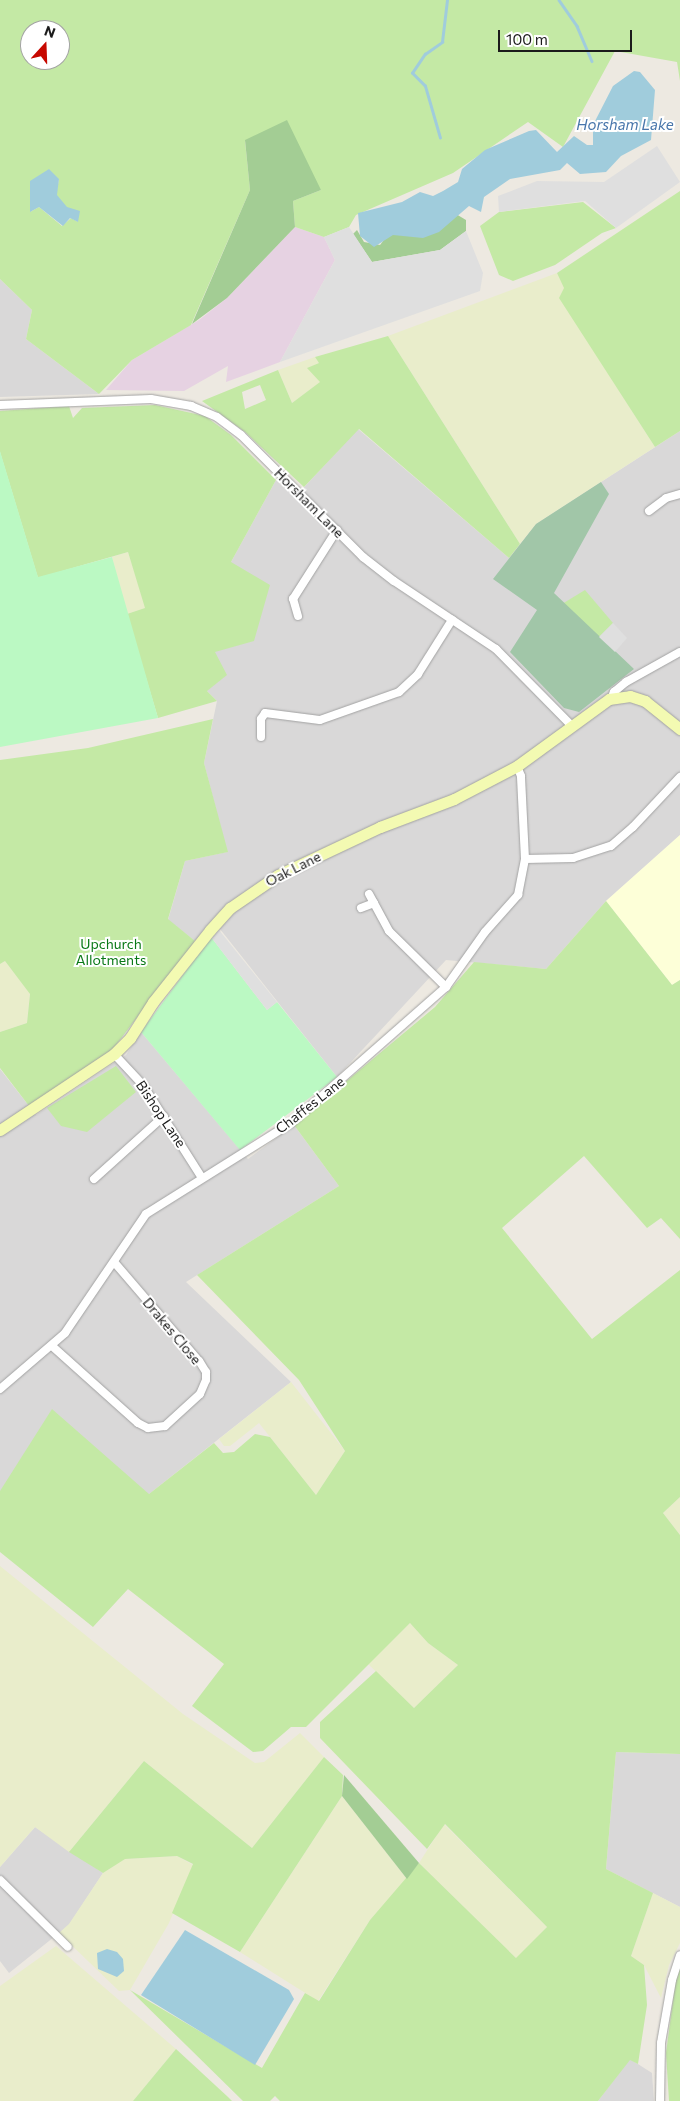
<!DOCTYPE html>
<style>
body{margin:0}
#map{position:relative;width:680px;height:2101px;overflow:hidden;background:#ede9e1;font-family:Commissioner,sans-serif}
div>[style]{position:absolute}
.residential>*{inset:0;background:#d9d8d8}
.industrial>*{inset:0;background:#e6d2e2}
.education>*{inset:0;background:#fdffd8}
.farmland>*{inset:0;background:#e9edcb}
.grass>*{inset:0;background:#c4e9a5}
.forest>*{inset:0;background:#a3cd94}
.cemetery>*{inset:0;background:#a1c6a8}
.park>*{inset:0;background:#bbf9c3}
.parking>*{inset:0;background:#dfdfdf}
.water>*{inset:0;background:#a0ccdc}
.stream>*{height:2.5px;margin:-1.25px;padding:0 1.25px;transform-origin:1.25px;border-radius:1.25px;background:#a0ccdc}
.roads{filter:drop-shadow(0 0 1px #a2a2a2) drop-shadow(0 0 1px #a2a2a2)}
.street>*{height:8px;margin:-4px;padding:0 4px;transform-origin:4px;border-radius:4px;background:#fff}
.secondary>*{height:11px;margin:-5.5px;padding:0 5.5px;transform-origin:5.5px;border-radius:5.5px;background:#f3fab2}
span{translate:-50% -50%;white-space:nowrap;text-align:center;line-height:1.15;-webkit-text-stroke:4px #fff;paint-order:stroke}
.street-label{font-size:14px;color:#1b1b1b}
.park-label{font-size:14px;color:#0a7917}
.water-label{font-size:15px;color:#4876ab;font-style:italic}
.north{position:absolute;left:20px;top:20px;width:50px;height:50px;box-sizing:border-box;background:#fff;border:1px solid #a4a4a4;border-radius:50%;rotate:20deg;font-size:14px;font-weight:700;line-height:20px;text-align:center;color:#1b1b1b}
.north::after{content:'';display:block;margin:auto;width:18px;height:22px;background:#c70800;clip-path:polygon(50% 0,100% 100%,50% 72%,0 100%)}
.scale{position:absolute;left:498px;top:30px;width:134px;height:22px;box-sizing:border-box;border:2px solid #1b1b1b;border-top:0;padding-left:6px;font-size:15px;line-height:18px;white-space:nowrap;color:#1b1b1b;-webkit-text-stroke:4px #fff;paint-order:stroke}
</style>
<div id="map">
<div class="residential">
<i style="clip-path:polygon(0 279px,32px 310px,26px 339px,99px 394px,0 397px)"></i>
<i style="clip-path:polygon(358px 429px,509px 558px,536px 524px,680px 431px,680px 835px,606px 901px,546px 969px,446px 960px,337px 1077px,220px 929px,211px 937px,195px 941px,168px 920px,185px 861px,227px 852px,204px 763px,217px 701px,207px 691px,231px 562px,276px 480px,295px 497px)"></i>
<i style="clip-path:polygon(141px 1032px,248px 1159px,294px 1125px,339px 1186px,186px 1282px,291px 1382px,149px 1494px,0 1491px,0 1069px,36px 1115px,126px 1055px)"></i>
<i style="clip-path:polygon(616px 1752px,680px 1754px,680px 1907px,606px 1869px)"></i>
<i style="clip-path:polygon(35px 1827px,103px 1873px,69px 1925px,9px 1973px,0 1961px,0 1867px)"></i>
<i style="clip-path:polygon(630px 2059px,652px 2073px,654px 2101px,598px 2101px)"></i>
</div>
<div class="industrial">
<i style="clip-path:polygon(295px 227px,324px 237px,335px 260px,280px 362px,226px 382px,228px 366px,184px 391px,106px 390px,132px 360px,199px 320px,227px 298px)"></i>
</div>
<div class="education">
<i style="clip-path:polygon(680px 835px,680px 980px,672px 985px,606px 901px)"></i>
</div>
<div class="farmland">
<i style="clip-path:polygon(557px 273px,565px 288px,560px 298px,655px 447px,536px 524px,520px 544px,388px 336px)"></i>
<i style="clip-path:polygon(315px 357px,319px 363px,308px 368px,321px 382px,292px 403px,278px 370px)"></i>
<i style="clip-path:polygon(128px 552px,146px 608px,127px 614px,112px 557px)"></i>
<i style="clip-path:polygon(5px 961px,30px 993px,27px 1023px,0 1032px,0 964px)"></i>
<i style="clip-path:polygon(291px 1382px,345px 1451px,316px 1495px,259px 1423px,230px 1446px,224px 1446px,219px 1439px)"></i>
<i style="clip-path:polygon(680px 1497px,680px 1535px,663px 1513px)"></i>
<i style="clip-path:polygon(0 1566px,183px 1714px,255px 1763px,264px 1762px,300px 1733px,324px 1757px,252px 1848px,144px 1761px,69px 1852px,35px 1827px,0 1867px)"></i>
<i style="clip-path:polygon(410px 1623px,428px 1643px,458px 1665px,414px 1708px,368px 1664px)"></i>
<i style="clip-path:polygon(342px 1796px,407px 1879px,370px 1920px,318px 2001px,240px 1952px)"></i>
<i style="clip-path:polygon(444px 1824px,547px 1927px,517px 1959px,419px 1863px)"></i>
<i style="clip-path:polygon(177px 1856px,193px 1865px,169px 1923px,130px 1990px,119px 1991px,59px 1933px,69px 1924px,103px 1873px,124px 1859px)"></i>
<i style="clip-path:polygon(653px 1893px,680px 1907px,680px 1943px,669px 1965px,661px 1998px,644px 1965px,631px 1956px)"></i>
<i style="clip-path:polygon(56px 1946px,176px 2049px,133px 2101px,0 2101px,0 1986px)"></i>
</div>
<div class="grass">
<i style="clip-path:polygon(evenodd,0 0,680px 0,680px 81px,677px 62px,615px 51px,563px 147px,528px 122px,453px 173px,356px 215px,349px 227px,324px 237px,295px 227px,293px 201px,321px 190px,245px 141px,250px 190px,191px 325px,132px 360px,99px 394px,26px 339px,32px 310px,0 279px,0 0,30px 30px,60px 30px,60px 60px,30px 60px,30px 30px,0 0,59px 179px,56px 195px,78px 222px,71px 218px,62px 226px,39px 207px,30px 212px,59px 179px)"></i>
<i style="clip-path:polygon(680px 191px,680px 431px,655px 447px,559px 298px,564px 288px,557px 273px)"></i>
<i style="clip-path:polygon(583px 202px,616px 228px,602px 233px,555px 265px,513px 281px,499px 275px,480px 226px,499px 212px)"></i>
<i style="clip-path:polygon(evenodd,388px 336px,520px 544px,509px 558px,359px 429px,304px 487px,245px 432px,202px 401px,278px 370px,292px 403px,320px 382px,307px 368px,319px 363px,315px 357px,388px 336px,260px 385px,266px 400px,245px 409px,242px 392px,260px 385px)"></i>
<i style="clip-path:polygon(155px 405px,205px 416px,231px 435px,276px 480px,231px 562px,270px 585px,254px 641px,215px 652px,227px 675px,207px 691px,217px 701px,158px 718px,127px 614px,145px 608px,128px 552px,38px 578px,0 452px,0 411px,69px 406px,73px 418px,82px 408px)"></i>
<i style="clip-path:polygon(585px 590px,613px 623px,599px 637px,562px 604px)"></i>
<i style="clip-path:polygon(213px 719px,204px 763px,228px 852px,185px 861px,168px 919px,195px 941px,113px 1049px,29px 1106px,0 1068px,0 1032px,27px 1023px,30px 994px,5px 961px,0 964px,0 760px,88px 748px)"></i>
<i style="clip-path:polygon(606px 901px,672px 985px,680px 980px,680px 1239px,661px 1218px,647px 1228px,584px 1156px,502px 1228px,592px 1339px,680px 1270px,680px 1497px,663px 1513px,680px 1535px,680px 1754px,616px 1752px,606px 1869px,653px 1893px,631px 1956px,644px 1965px,647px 2005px,638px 2064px,630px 2060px,598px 2101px,280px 2101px,275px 2096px,270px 2101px,243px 2101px,130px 1990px,262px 2068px,305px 1993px,319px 2001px,370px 1920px,419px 1863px,516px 1958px,547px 1927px,445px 1824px,427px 1849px,320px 1738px,320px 1722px,376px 1671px,414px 1708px,458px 1665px,428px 1643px,410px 1623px,306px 1727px,291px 1727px,263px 1751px,253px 1752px,192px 1706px,224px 1664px,128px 1589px,93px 1627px,0 1552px,0 1491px,52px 1409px,149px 1494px,214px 1443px,223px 1453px,234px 1452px,255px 1434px,270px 1437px,316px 1495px,345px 1451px,299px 1380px,197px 1275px,339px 1186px,294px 1125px,435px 1007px,474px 962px,546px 969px)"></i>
<i style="clip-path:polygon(116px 1066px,136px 1092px,87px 1132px,61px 1126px,47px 1108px)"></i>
<i style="clip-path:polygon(324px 1757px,343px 1775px,342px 1796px,240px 1952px,172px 1913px,193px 1864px,177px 1856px,125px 1859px,103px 1873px,69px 1852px,144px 1761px,252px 1848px)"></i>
<i style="clip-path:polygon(680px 1966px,680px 2101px,669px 2101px,666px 2053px,676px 1978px)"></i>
<i style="clip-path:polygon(176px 2049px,228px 2097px,232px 2101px,133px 2101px)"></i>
</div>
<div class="forest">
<i style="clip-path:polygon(287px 120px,321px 190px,293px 201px,295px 227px,227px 298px,192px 324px,250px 190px,245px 140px)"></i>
<i style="clip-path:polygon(456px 214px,466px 220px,466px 231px,440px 250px,372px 262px,353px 234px,357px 230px,364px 242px,380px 245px,387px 236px)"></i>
<i style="clip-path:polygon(344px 1775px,419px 1863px,407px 1879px,342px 1796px)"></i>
</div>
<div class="cemetery">
<i style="clip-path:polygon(601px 482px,609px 494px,554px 593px,634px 669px,579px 712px,564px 708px,510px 652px,537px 610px,493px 579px,536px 524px)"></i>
</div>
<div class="park">
<i style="clip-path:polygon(0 451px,38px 577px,112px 557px,158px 718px,0 747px)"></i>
<i style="clip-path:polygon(211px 937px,267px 1010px,277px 1002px,337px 1077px,240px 1150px,141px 1032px)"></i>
</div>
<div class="parking">
<i style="clip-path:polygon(657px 146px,680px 182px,616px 228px,585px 201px,499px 212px,498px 196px,537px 181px,604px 182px)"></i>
<i style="clip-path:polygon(349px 227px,372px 262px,440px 250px,466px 231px,483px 273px,480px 291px,280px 362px,335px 260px,324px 237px)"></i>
<i style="clip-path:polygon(613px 623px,627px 638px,615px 652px,599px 637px)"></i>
<i style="clip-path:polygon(219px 930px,277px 1002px,267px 1010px,211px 937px)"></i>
</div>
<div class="water">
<i style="clip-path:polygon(634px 71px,640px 72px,655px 90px,651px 140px,621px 156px,606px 172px,580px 174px,567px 163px,560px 170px,510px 179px,484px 197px,481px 212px,469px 206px,439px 232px,423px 238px,393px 235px,374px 247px,360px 236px,358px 213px,402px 202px,420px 192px,433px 196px,443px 191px,458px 182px,462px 169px,485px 150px,529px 131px,536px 130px,557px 152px,574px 136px,587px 145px,593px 145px,593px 125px,613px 86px)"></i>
<i style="clip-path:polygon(49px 169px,59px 179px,57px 195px,67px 207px,80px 211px,78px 222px,70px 218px,63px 226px,39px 207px,30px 212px,30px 181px)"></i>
<i style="clip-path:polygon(185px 1930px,289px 1990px,294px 1999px,255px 2065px,141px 1995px)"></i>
<i style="clip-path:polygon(107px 1949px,117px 1952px,123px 1959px,124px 1971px,117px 1977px,98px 1969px,97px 1953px)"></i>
</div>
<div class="stream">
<i style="left:559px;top:0;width:32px;rotate:55deg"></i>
<i style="left:577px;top:26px;width:38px;rotate:67deg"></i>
<i style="left:440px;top:138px;width:54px;rotate:-106.1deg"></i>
<i style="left:425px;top:86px;width:18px;rotate:-135deg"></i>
<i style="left:412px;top:73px;width:23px;rotate:-56deg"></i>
<i style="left:425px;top:54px;width:21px;rotate:-35deg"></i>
<i style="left:442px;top:42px;width:42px;rotate:-83.2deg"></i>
</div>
<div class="roads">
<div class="street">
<i style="left:0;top:405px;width:151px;rotate:-2.3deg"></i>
<i style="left:151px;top:399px;width:41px;rotate:9.9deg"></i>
<i style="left:191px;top:406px;width:28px;rotate:23deg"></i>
<i style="left:217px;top:417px;width:30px;rotate:37deg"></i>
<i style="left:241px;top:435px;width:173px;rotate:45deg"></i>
<i style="left:363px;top:557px;width:39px;rotate:38deg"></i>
<i style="left:394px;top:581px;width:123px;rotate:33.7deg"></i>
<i style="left:496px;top:649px;width:108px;rotate:45.4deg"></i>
<i style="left:649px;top:511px;width:21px;rotate:-37deg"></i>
<i style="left:666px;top:498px;width:15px;rotate:-16deg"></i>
<i style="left:298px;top:616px;width:18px;rotate:-106deg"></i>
<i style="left:293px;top:599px;width:82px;rotate:-57.5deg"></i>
<i style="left:611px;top:699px;width:8px;rotate:-67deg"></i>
<i style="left:614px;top:692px;width:16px;rotate:-40deg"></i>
<i style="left:626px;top:682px;width:62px;rotate:-29.1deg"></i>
<i style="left:261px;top:737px;width:18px;rotate:-90deg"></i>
<i style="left:261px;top:719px;width:7px;rotate:-56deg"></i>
<i style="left:265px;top:713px;width:55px;rotate:7.3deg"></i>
<i style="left:320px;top:720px;width:84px;rotate:-19.5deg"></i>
<i style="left:399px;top:692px;width:26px;rotate:-43deg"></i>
<i style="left:418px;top:674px;width:64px;rotate:-57.8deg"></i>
<i style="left:525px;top:859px;width:48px;rotate:-1.2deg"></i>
<i style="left:573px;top:858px;width:40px;rotate:-18deg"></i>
<i style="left:611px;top:846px;width:29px;rotate:-41deg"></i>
<i style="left:633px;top:827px;width:69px;rotate:-46.8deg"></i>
<i style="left:369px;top:894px;width:42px;rotate:61.6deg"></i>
<i style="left:389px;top:931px;width:80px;rotate:44.5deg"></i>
<i style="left:361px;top:908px;width:14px;rotate:-21deg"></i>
<i style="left:114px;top:1054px;width:42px;rotate:46.9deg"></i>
<i style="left:143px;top:1085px;width:110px;rotate:57.6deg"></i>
<i style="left:94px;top:1179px;width:94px;rotate:-42deg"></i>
<i style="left:52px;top:1346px;width:115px;rotate:41.8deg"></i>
<i style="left:138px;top:1423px;width:11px;rotate:27deg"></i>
<i style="left:148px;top:1428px;width:17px;rotate:-7deg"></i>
<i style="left:165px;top:1426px;width:47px;rotate:-42.4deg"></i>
<i style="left:200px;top:1394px;width:15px;rotate:-67deg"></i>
<i style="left:206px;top:1380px;width:8px;rotate:-90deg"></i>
<i style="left:206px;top:1372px;width:13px;rotate:-122deg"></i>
<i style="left:199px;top:1361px;width:129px;rotate:-130.6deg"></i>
<i style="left:0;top:1389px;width:86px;rotate:-40.7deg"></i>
<i style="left:65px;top:1333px;width:144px;rotate:-55.8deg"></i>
<i style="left:146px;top:1214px;width:171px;rotate:-32.1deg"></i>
<i style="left:291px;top:1123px;width:206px;rotate:-41.3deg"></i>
<i style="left:446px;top:987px;width:67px;rotate:-54.7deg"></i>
<i style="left:485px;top:932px;width:50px;rotate:-48.3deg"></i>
<i style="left:518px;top:895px;width:37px;rotate:-79deg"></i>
<i style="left:525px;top:859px;width:83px;rotate:-92.8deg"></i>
<i style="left:521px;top:776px;width:11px;rotate:-112deg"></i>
<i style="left:0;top:1880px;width:95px;rotate:44.6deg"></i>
<i style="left:660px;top:2101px;width:58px;rotate:-89deg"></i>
<i style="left:661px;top:2043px;width:64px;rotate:-80.1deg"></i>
<i style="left:672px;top:1980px;width:26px;rotate:-72deg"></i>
</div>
<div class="secondary">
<i style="left:0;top:1130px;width:137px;rotate:-33.7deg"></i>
<i style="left:114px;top:1054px;width:23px;rotate:-45deg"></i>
<i style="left:130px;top:1038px;width:43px;rotate:-57.4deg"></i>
<i style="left:153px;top:1002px;width:92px;rotate:-51.6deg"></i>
<i style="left:210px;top:930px;width:30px;rotate:-48deg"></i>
<i style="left:230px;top:908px;width:58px;rotate:-34.5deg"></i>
<i style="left:278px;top:875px;width:113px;rotate:-25.2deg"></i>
<i style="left:380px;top:827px;width:79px;rotate:-20.7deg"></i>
<i style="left:454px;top:799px;width:71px;rotate:-27.6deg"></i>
<i style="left:517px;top:766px;width:114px;rotate:-36.1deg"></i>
<i style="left:609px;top:699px;width:21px;rotate:-8deg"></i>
<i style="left:630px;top:696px;width:16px;rotate:18deg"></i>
<i style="left:645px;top:701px;width:45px;rotate:38.7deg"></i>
</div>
</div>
<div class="street-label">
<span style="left:309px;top:503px;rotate:45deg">Horsham Lane</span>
<span style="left:293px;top:869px;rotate:-27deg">Oak Lane</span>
<span style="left:310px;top:1105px;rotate:-38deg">Chaffes Lane</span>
<span style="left:161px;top:1114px;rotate:56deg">Bishop Lane</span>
<span style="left:172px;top:1331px;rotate:50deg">Drakes Close</span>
</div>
<div class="park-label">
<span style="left:111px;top:952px">Upchurch<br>Allotments</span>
</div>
<div class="water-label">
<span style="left:625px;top:125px">Horsham Lake</span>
</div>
<div class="north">N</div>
<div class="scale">100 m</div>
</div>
